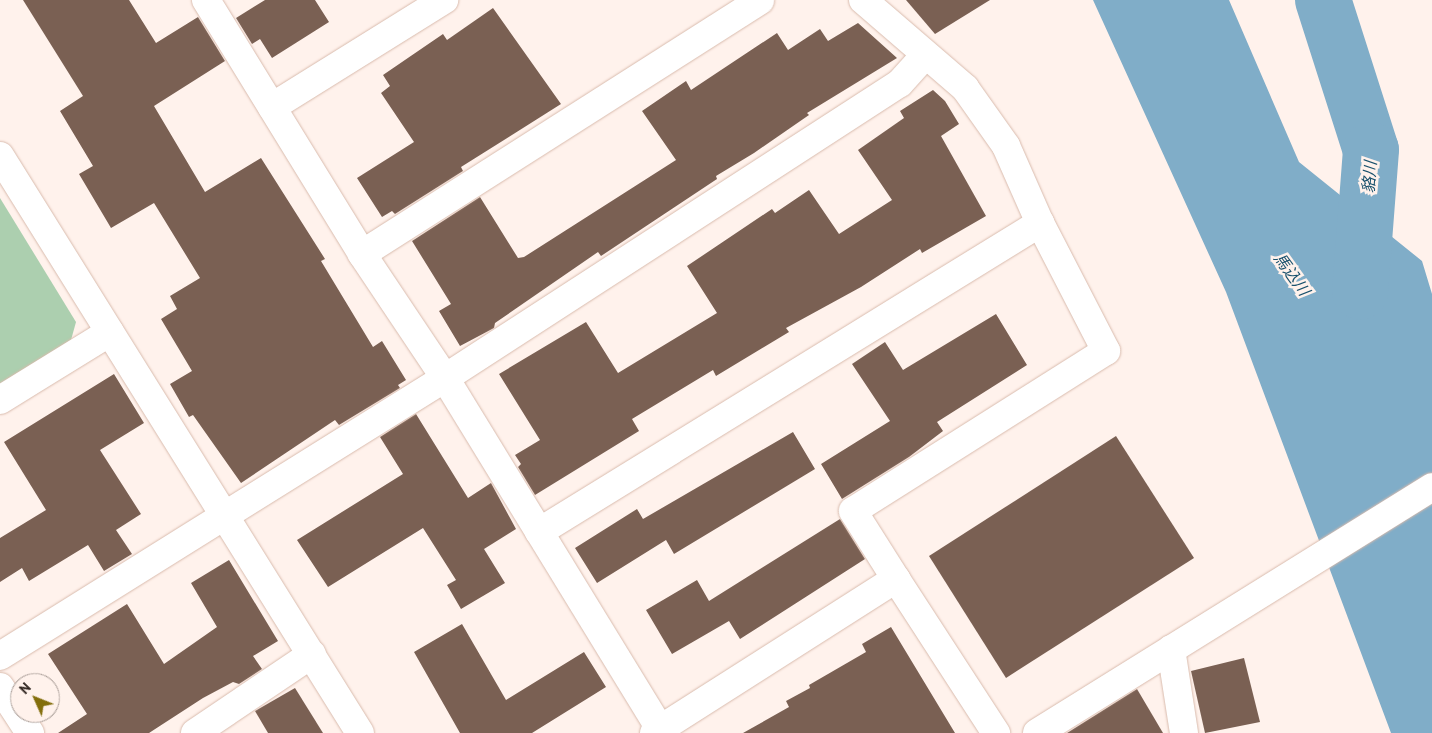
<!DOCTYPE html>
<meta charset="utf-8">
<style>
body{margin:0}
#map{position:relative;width:1432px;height:733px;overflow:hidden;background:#fff2ec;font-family:"PT Sans","Noto Sans JP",sans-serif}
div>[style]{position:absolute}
.green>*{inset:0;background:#accfaf}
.water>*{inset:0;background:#80adc8}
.river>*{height:56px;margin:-28px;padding:0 28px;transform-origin:28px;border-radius:28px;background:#80adc8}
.building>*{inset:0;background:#7a6053}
.roads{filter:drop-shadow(0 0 1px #d9bbad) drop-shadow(0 0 1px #d9bbad)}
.minor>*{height:28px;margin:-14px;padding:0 14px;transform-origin:14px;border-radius:14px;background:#fff}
span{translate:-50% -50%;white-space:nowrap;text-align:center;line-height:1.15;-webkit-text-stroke:5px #fff2ec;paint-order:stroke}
.water-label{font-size:16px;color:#19516d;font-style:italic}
.north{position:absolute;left:10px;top:673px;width:50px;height:50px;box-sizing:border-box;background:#fff2ec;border:1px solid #aa9e98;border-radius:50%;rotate:314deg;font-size:14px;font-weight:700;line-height:20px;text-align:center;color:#2b201b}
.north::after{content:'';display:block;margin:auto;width:18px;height:22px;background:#836e0b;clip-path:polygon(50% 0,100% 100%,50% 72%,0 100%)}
</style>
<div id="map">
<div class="green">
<i style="clip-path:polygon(0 198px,76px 322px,68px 351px,0 393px)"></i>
</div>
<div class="water">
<i style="clip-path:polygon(1093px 0,1229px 0,1299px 162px,1422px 261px,1432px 294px,1432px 733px,1391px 733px,1226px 292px)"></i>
</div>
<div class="river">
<i style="left:1323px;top:0;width:157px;rotate:72.3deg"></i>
<i style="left:1371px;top:150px;width:142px;rotate:94.4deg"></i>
</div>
<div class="building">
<i style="clip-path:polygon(23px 0,129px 0,156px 43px,198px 17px,225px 61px,154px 106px,205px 192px,261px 158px,325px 259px,321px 261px,373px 347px,382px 341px,406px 380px,398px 385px,400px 388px,339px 425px,335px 420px,241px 483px,193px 415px,189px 417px,170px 384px,192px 371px,161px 319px,177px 309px,170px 296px,200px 278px,154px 203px,111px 228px,79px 174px,93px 166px,60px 111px,83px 96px)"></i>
<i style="clip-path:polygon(265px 0,315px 0,329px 22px,272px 58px,260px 39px,252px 44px,236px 18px)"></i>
<i style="clip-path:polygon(906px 0,990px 0,935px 34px)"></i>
<i style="clip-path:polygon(493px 8px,561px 104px,461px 167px,463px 171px,395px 214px,392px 211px,382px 217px,357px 178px,414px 142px,381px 93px,390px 86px,383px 75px,443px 34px,447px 40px)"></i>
<i style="clip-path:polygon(858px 23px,897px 58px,807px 113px,809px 115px,754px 153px,716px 176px,717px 179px,601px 256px,598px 252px,495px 323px,494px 328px,460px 346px,439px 311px,451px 304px,412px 241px,480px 197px,518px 258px,524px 257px,676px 160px,642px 111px,686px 81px,691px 90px,777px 33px,788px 50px,820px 29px,828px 41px)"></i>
<i style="clip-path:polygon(933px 90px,945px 101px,959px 124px,941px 136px,986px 216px,922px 253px,920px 249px,861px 287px,786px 328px,789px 332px,716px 376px,713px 370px,632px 419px,639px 431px,535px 495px,518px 467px,521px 464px,515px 455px,540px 440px,499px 374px,586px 322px,618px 373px,717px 313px,687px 266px,772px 209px,775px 213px,809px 190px,839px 234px,892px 200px,858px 150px,904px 118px,900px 111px)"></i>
<i style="clip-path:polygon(996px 314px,1027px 365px,937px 422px,943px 431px,909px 457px,842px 499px,821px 464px,890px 421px,852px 364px,885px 342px,903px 370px)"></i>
<i style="clip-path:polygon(114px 374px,144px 423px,100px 450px,141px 514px,116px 530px,132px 554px,104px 571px,88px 545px,29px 581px,22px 568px,0 582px,0 538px,46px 510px,4px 442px)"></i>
<i style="clip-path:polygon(416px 414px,468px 498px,491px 483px,516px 529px,484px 549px,505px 583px,461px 609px,447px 585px,456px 580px,423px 528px,328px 587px,297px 540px,403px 474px,380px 437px)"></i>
<i style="clip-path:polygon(793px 432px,815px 469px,674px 554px,666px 540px,597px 583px,575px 548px,637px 509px,643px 519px)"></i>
<i style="clip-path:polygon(1116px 436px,1194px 558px,1006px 678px,929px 556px)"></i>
<i style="clip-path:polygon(840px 519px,865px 559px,740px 639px,729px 621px,672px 654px,646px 610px,697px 580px,709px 601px)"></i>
<i style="clip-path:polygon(229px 560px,278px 641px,253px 656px,262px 669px,239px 684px,233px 682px,203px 698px,149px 733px,58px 733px,87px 714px,48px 654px,127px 604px,164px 664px,217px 627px,191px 583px)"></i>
<i style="clip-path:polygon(462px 624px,506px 700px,584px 652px,606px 687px,532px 733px,460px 733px,414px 652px)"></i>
<i style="clip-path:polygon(891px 627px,955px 733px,743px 733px,789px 707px,786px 701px,810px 688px,809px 685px,866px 652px,862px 644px)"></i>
<i style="clip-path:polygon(1244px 658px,1260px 722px,1205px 733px,1191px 671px)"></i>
<i style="clip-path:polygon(295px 688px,323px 733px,268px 733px,255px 711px)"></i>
<i style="clip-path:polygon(1137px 689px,1163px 733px,1067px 733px)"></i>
</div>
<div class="roads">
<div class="minor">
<i style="left:206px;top:0;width:298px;rotate:58.4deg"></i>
<i style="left:362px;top:254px;width:149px;rotate:56.2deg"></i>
<i style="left:445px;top:378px;width:412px;rotate:58.5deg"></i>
<i style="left:863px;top:0;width:135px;rotate:40.8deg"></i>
<i style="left:965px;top:88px;width:71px;rotate:54.7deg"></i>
<i style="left:1006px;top:146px;width:84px;rotate:66.2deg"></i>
<i style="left:1040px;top:223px;width:144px;rotate:62.7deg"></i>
<i style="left:1106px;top:351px;width:299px;rotate:147.7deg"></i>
<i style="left:853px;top:511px;width:80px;rotate:57.7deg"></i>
<i style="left:272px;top:107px;width:203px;rotate:-31.9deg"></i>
<i style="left:0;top:156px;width:680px;rotate:58.04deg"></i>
<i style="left:362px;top:254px;width:472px;rotate:-32.5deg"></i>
<i style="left:0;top:400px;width:129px;rotate:-31.7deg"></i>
<i style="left:539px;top:532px;width:589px;rotate:-31.66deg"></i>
<i style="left:1171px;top:649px;width:85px;rotate:81.2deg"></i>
<i style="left:0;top:656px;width:525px;rotate:-31.99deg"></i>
<i style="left:445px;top:378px;width:542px;rotate:-32.96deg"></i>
<i style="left:900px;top:83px;width:38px;rotate:-48deg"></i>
<i style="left:0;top:687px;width:55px;rotate:56.9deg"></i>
<i style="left:195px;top:733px;width:141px;rotate:-34deg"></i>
<i style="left:654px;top:733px;width:287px;rotate:-32.5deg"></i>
<i style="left:896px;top:579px;width:184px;rotate:57deg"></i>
<i style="left:1037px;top:733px;width:465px;rotate:-31.9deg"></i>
</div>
</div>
<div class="water-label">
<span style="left:1369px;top:177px;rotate:-85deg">貉川</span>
<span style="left:1292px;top:274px;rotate:54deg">馬込川</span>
</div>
<div class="north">N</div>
</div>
